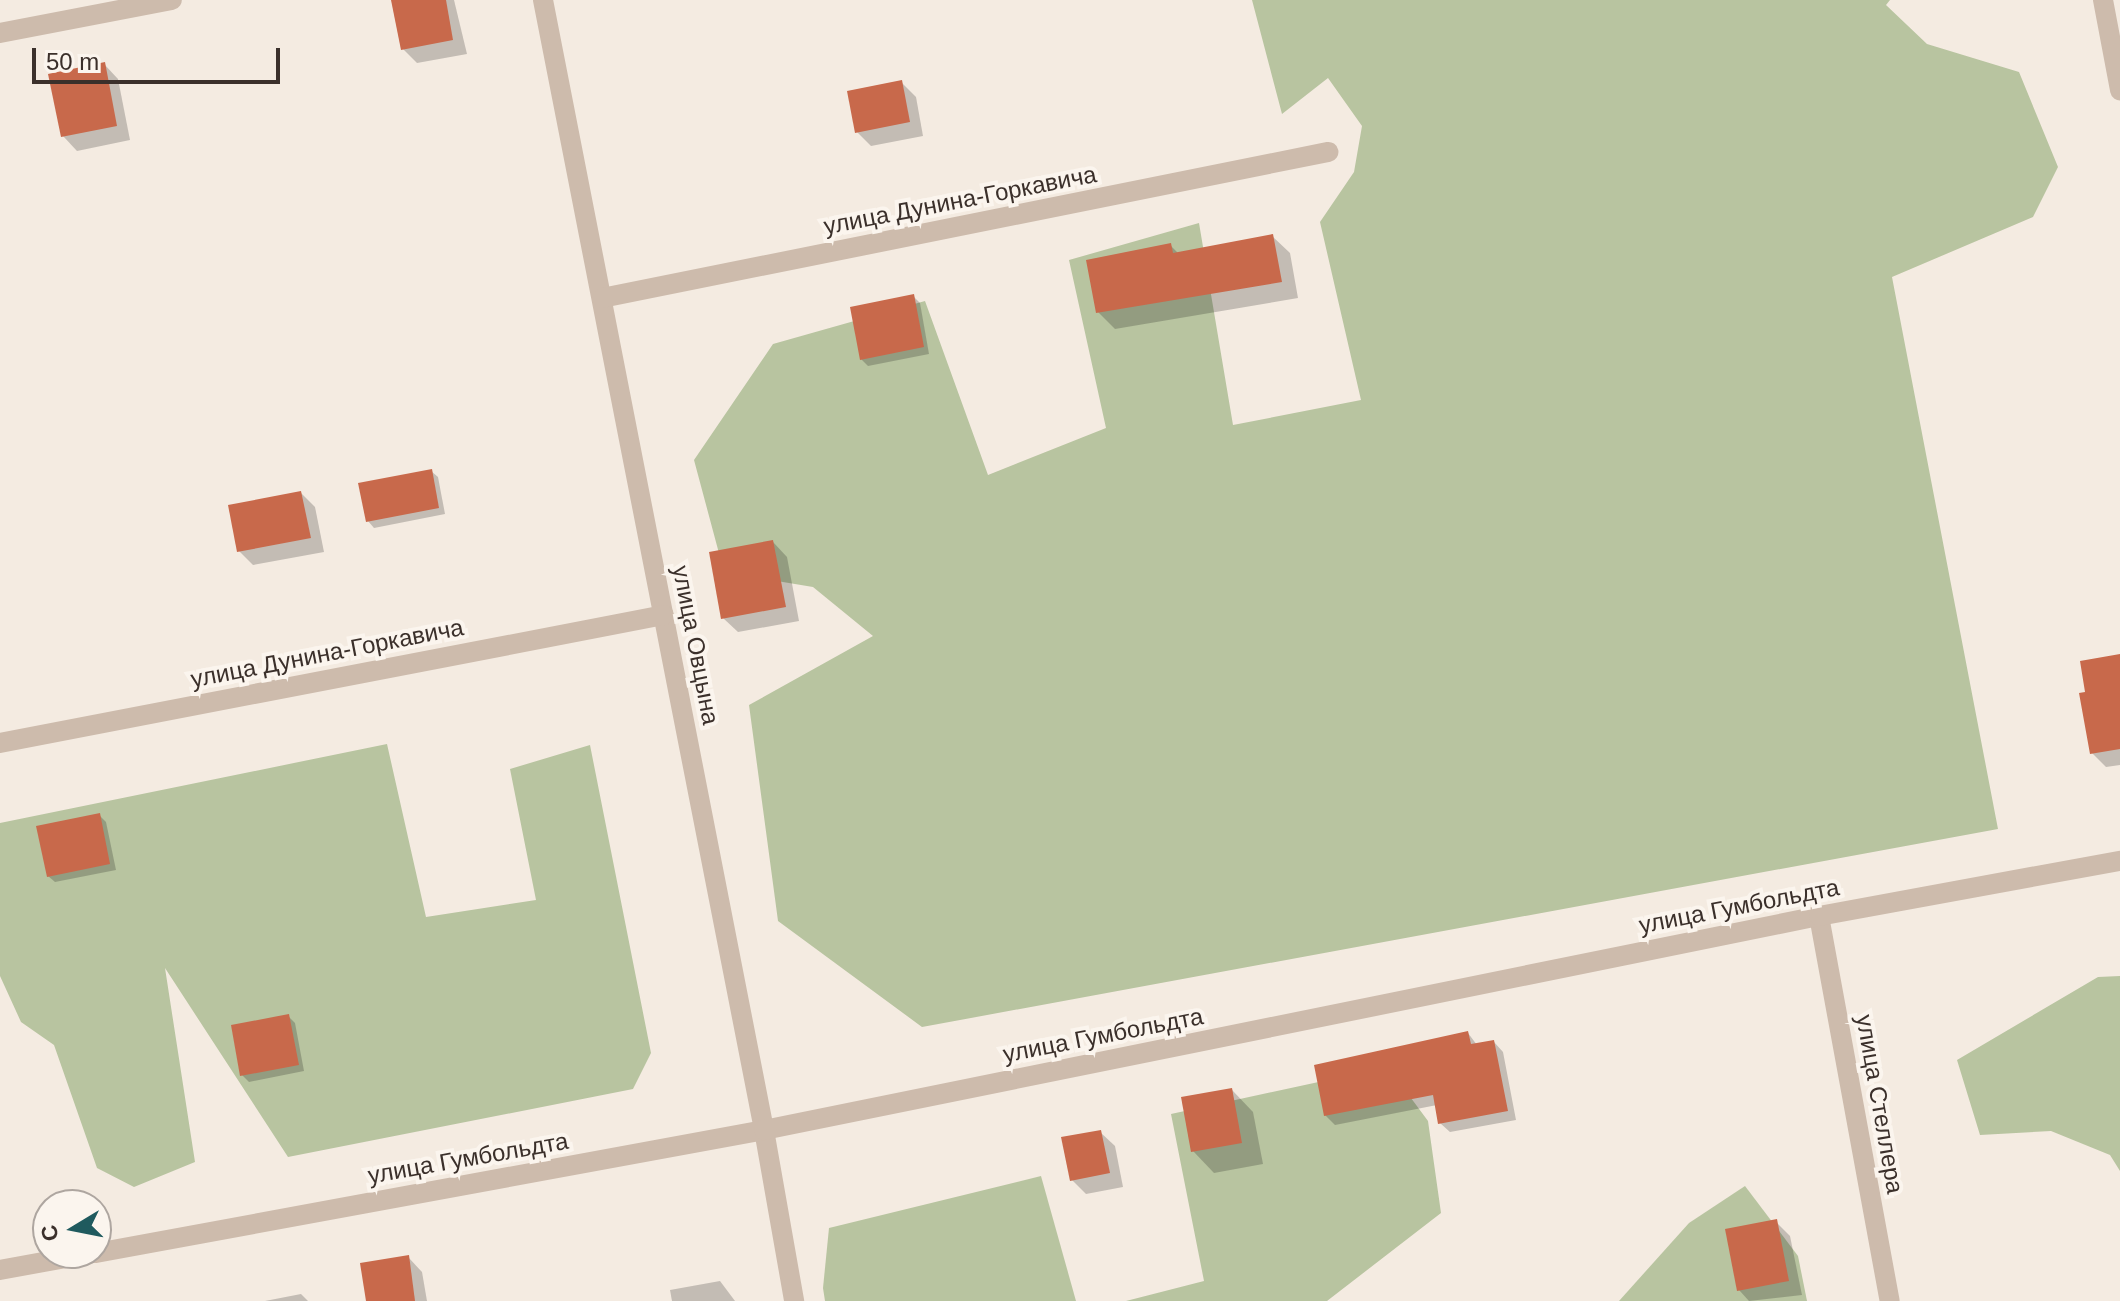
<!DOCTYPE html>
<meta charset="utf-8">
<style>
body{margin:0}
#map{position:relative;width:2120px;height:1301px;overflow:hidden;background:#f4ebe1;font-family:Helvetica,sans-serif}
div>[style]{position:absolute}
.green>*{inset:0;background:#b8c4a0}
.shadow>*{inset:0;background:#0003}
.building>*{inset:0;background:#c8694b}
.street>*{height:20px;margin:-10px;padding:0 10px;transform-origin:10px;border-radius:10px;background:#cdbbac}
span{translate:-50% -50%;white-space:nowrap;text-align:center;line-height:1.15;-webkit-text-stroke:8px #fbf5ee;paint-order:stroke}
.street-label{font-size:24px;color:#3b302b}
.north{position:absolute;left:32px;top:1189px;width:80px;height:80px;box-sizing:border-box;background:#fbf5ee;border:2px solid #aea6a0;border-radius:50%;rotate:260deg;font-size:22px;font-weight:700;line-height:32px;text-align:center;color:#3b302b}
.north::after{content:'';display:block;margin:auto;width:28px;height:36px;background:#1f5a5e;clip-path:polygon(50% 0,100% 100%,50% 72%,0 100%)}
.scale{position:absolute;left:32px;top:48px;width:248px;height:36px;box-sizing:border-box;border:4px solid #3b302b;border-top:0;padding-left:10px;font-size:24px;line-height:28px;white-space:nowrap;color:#3b302b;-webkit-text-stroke:6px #fbf5ee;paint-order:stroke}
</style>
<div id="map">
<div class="green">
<i style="clip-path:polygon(1252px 0,1890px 0,1886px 5px,1927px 44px,2019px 72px,2058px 167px,2033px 217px,1892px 277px,1998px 829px,922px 1027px,778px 921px,749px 705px,873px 636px,813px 587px,724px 572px,694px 460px,773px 344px,925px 301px,988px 475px,1106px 428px,1069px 260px,1199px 223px,1233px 425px,1361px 400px,1320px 222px,1354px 172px,1362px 126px,1328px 78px,1282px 114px)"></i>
<i style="clip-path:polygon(387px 744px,426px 917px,536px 900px,510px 769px,590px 745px,651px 1053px,633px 1089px,288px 1157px,165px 968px,195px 1162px,134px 1187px,97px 1168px,54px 1045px,21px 1022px,0 976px,0 823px)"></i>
<i style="clip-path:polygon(2120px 976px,2120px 1171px,2110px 1155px,2051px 1131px,1980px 1135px,1957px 1060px,2098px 977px)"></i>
<i style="clip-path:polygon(1388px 1067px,1428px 1121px,1441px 1213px,1327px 1301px,1126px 1301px,1204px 1281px,1171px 1114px)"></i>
<i style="clip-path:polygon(1041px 1176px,1076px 1301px,825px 1301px,823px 1288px,829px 1228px)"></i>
<i style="clip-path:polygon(1745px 1186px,1798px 1256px,1807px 1301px,1619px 1301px,1689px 1223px)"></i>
</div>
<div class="shadow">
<i style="clip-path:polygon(393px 0,454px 0,467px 54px,417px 63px,403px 49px)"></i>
<i style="clip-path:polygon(104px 64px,118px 79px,130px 140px,77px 151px,63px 136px)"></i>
<i style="clip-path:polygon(901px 82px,916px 97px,923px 136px,871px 146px,857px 132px)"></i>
<i style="clip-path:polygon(1272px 236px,1290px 253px,1298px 298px,1115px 329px,1098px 312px,1170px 245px,1179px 254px)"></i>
<i style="clip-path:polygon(913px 296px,920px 303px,929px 354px,868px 366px,861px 359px)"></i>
<i style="clip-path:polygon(431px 471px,438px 477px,445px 514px,374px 528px,368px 521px)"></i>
<i style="clip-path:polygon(301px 493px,315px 507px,324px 552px,253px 565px,239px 551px)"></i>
<i style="clip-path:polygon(773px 542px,787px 557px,799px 621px,738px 632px,723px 618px)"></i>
<i style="clip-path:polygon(2120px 656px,2120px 765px,2106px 767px,2092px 753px,2088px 694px)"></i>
<i style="clip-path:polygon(99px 815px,106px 822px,116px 870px,55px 882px,48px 876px)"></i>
<i style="clip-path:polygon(288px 1016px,295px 1023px,304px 1071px,249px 1082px,242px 1075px)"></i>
<i style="clip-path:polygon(1468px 1033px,1477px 1045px,1494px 1042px,1503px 1052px,1516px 1120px,1450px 1132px,1440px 1123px,1437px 1105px,1335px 1125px,1325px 1115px)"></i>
<i style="clip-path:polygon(1232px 1090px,1253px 1112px,1263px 1164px,1214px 1173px,1193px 1151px)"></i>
<i style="clip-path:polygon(1100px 1132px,1115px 1146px,1123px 1187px,1086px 1194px,1072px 1180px)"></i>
<i style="clip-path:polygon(1776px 1222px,1790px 1236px,1802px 1295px,1749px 1301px,1739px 1290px)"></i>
<i style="clip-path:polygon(408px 1257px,422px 1272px,427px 1301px,368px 1301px)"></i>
<i style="clip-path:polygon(720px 1281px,735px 1301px,672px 1301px,670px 1290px)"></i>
<i style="clip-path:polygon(301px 1294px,308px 1301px,265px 1301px)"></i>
</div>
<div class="building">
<i style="clip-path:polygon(391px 0,446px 0,453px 40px,401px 50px)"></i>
<i style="clip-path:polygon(105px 62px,117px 126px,61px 137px,48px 74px)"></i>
<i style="clip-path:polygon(902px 80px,910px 122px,855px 133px,847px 91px)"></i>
<i style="clip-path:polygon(1273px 234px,1282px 282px,1096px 313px,1086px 260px,1171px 243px,1173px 253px)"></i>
<i style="clip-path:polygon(914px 294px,924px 347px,860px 360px,850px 307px)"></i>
<i style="clip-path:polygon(432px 469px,439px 508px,366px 522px,358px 483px)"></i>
<i style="clip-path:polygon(301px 491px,311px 538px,237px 552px,228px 505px)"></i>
<i style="clip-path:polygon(773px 540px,786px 607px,721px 619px,709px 552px)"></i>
<i style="clip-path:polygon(2120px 654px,2120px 749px,2090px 754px,2079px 693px,2085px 692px,2080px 661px)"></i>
<i style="clip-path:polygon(100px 813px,110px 864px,47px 877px,36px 826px)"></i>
<i style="clip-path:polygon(289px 1014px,299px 1065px,240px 1076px,231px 1025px)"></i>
<i style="clip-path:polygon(1468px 1031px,1471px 1044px,1494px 1040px,1508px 1111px,1438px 1124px,1433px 1095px,1324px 1116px,1314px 1065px)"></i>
<i style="clip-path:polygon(1232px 1088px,1242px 1143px,1191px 1152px,1181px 1097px)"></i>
<i style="clip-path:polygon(1101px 1130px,1110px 1173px,1070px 1181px,1061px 1137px)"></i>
<i style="clip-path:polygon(1777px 1219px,1789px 1281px,1737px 1291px,1725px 1229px)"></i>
<i style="clip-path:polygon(409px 1255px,415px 1301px,366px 1301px,360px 1263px)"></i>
</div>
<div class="street">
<i style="left:543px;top:0;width:1151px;rotate:78.93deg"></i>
<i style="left:764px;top:1130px;width:174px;rotate:80deg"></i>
<i style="left:2103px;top:0;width:92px;rotate:79.3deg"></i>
<i style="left:0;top:33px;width:175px;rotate:-10.9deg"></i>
<i style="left:602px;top:298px;width:741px;rotate:-11.37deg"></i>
<i style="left:0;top:743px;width:676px;rotate:-10.91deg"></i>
<i style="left:1819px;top:916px;width:391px;rotate:79.6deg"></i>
<i style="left:96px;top:1253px;width:679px;rotate:-10.43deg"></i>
<i style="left:764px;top:1130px;width:1076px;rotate:-11.47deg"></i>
<i style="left:1819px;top:916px;width:306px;rotate:-10.4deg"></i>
<i style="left:0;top:1270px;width:95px;rotate:-10.4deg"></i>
</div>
<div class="street-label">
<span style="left:960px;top:200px;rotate:-11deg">улица Дунина-Горкавича</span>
<span style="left:696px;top:645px;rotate:79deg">улица Овцына</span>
<span style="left:327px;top:653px;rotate:-11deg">улица Дунина-Горкавича</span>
<span style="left:1739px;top:906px;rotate:-11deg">улица Гумбольдта</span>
<span style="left:1103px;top:1035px;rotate:-11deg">улица Гумбольдта</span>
<span style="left:1880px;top:1104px;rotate:80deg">улица Стеллера</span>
<span style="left:468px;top:1158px;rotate:-10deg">улица Гумбольдта</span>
</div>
<div class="north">С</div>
<div class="scale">50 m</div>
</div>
